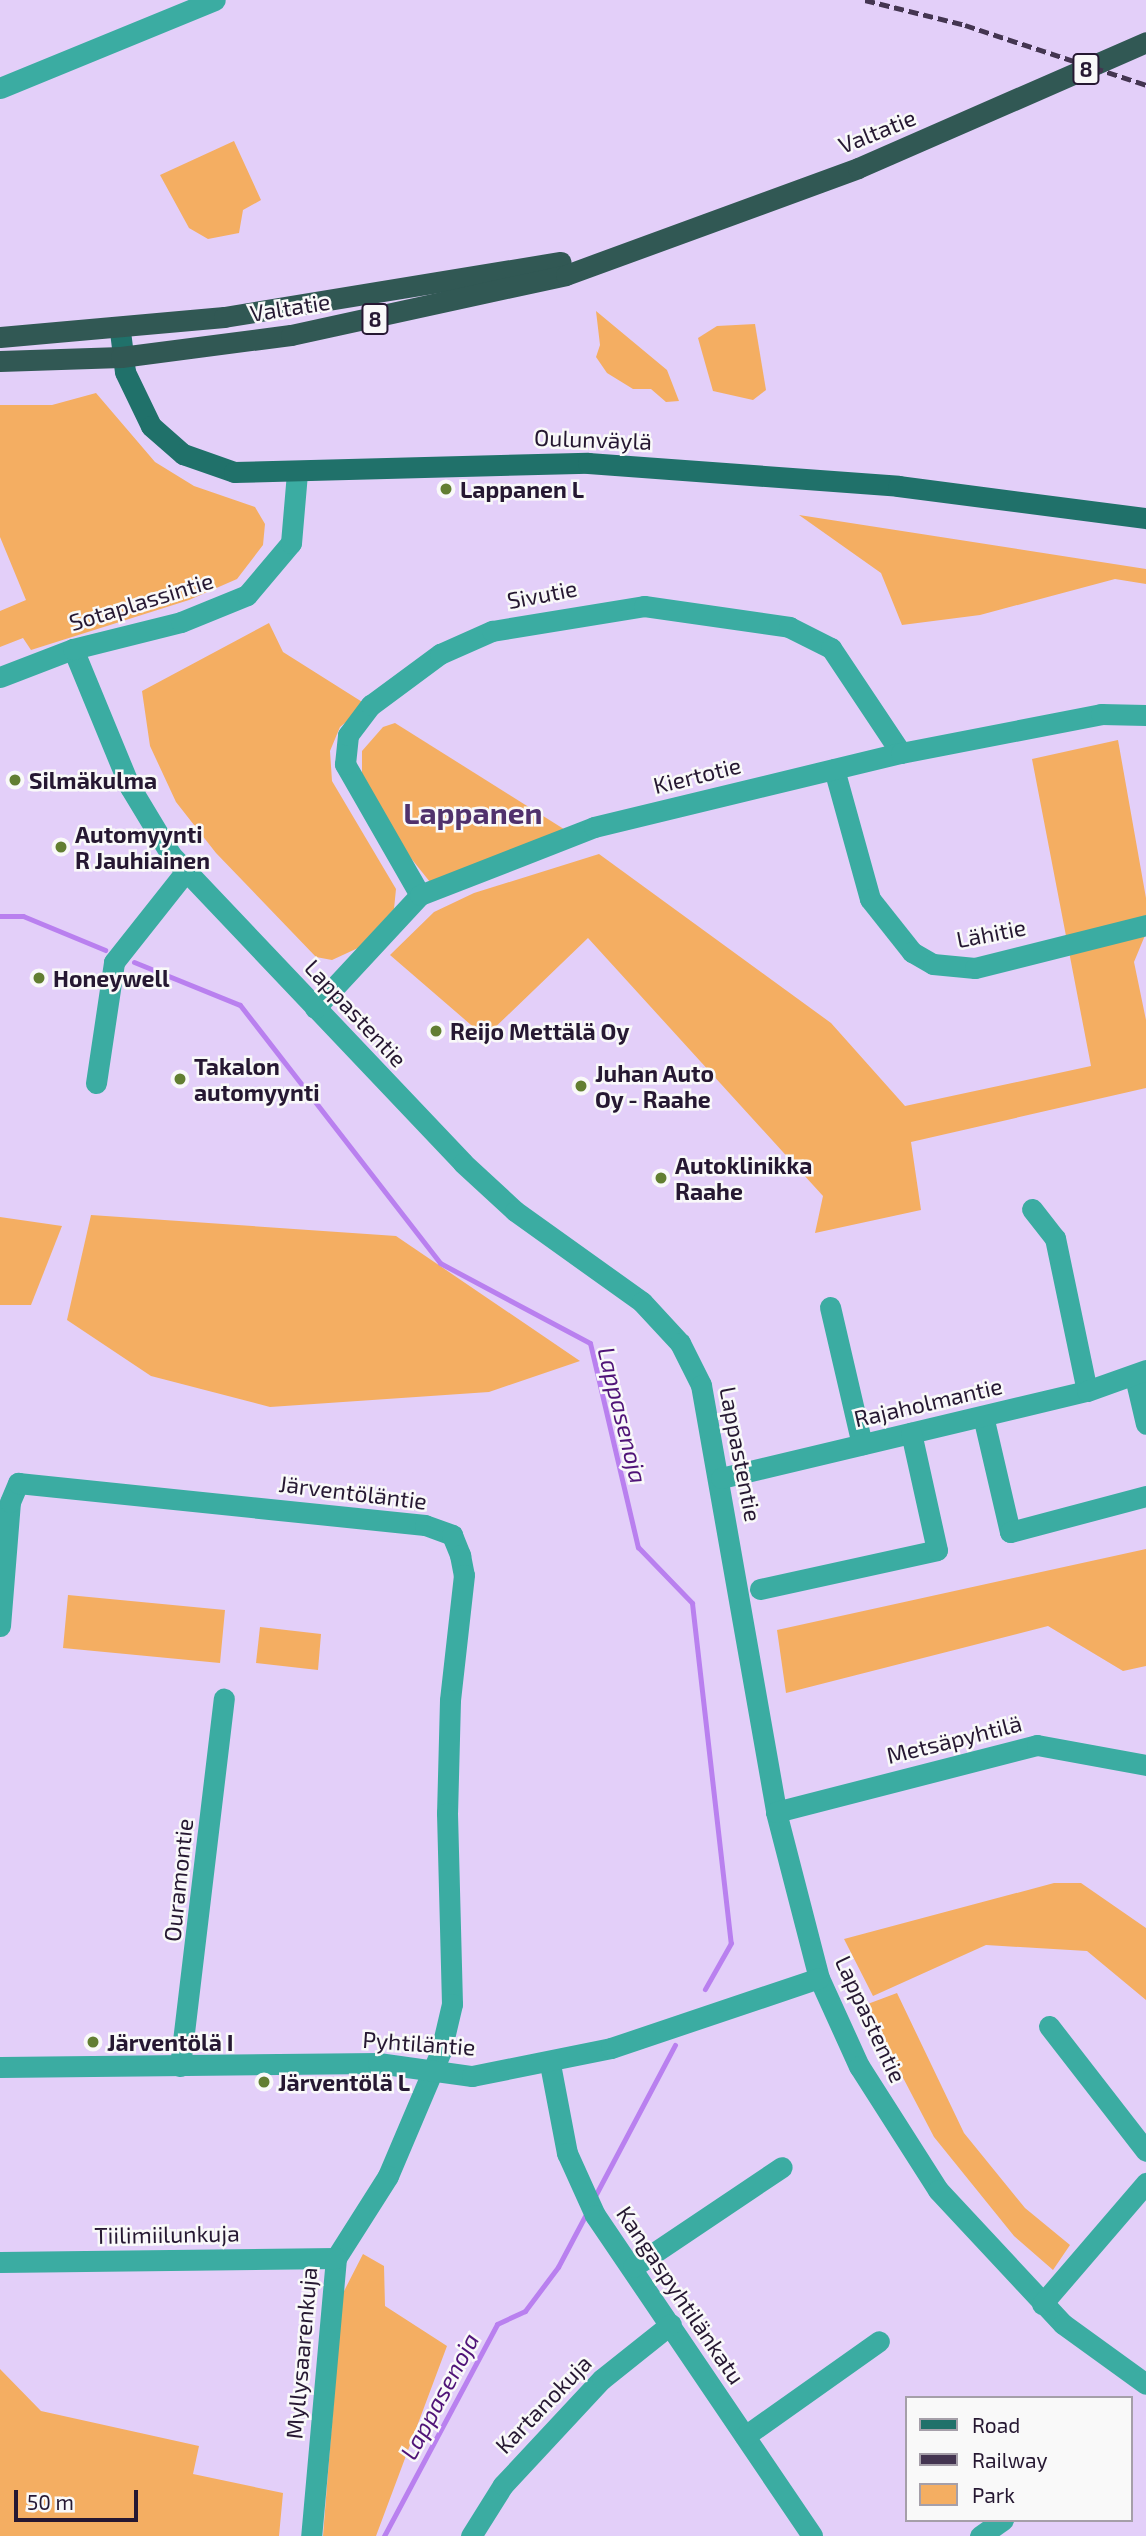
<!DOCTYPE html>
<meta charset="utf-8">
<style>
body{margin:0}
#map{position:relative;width:1146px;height:2536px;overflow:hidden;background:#e3cff9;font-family:"Exo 2",sans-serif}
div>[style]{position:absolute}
.green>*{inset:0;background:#f4ae62}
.stream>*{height:5px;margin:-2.5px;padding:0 2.5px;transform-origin:2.5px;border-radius:2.5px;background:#b980ef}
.minor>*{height:21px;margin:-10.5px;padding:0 10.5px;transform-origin:10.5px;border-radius:10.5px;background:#3baca2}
.major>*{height:21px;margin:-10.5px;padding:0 10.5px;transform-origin:10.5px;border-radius:10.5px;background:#20716a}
.highway>*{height:21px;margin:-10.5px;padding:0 10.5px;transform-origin:10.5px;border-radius:10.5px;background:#315854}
.rail>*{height:5px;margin-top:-2.5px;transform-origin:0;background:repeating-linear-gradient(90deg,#443551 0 10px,transparent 0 15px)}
.dots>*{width:19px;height:19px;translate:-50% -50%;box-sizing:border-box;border:4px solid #f9f9f9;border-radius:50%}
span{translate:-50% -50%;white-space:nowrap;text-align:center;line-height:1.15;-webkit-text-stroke:5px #f9f9f9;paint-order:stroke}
.shield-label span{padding:2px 5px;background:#f9f9f9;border:2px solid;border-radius:5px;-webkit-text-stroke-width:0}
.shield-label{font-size:21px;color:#261832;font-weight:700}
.street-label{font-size:23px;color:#261832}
.poi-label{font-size:23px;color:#261832;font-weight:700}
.left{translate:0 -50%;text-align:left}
.water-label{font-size:24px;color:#501478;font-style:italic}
.district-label{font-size:30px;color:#50316c;font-weight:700}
.legend{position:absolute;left:905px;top:2396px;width:228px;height:126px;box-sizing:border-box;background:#f9f9f9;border:2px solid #a59fa9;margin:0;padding:9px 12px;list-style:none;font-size:21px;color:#261832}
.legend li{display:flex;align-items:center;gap:14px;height:35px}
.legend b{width:35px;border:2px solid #a59fa9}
.scale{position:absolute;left:14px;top:2490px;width:124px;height:32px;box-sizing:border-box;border:4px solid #261832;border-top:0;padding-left:9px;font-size:21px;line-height:24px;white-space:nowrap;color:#261832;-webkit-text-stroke:5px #f9f9f9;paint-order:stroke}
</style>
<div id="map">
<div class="green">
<i style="clip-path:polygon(234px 141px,261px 200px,243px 210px,239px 233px,208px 239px,189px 228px,160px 175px)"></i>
<i style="clip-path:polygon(596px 311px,667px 370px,679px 401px,666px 402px,651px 389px,633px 389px,607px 373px,596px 357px,600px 345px)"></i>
<i style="clip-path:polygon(755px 324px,766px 390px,753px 400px,713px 391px,698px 338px,717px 326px)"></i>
<i style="clip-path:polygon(96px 393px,155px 462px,194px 486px,255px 507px,265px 524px,263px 545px,237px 579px,189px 600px,31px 650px,23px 638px,0 647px,0 611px,26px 600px,0 537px,0 405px,52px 405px)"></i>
<i style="clip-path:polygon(799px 515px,1146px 569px,1146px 584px,1115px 579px,980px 615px,902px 625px,881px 573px)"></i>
<i style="clip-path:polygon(269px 623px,283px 652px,367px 705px,340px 727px,330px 751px,332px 781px,396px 889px,394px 909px,358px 948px,332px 960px,316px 957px,216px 853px,176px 802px,150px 746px,142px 691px)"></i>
<i style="clip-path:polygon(395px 723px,567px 831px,430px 882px,406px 852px,362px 775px,362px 751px,383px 727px)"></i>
<i style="clip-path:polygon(1118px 740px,1146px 898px,1146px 933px,1134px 962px,1146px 1020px,1146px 1088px,911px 1142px,921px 1210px,815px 1233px,823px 1196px,588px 938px,485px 1037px,390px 955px,434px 912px,474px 893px,599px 854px,831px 1023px,905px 1106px,1091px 1066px,1032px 759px)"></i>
<i style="clip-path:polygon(91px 1215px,396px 1236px,580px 1361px,489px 1392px,270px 1407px,151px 1376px,67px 1320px)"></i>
<i style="clip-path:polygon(0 1217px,62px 1226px,31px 1305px,0 1305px)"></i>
<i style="clip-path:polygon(1146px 1549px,1146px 1666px,1123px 1671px,1048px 1626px,786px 1693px,777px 1630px)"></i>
<i style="clip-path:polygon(68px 1595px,225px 1610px,220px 1663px,63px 1648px)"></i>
<i style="clip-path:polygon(260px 1627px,321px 1634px,318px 1670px,256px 1663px)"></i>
<i style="clip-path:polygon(1054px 1883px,1081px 1883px,1146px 1928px,1146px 2000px,1087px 1951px,986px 1945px,873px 1996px,844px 1939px)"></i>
<i style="clip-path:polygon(897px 1993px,964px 2133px,1025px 2208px,1070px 2245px,1053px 2270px,1014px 2236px,934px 2137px,865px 2005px)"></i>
<i style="clip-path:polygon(363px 2254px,384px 2266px,385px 2306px,447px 2346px,376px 2536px,323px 2536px,342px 2295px)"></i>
<i style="clip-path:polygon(0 2369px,41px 2411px,199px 2446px,193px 2474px,283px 2493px,279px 2536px,0 2536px)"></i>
</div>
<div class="stream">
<i style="left:0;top:916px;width:23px"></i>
<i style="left:23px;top:916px;width:89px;rotate:22.5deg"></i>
<i style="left:134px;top:962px;width:114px;rotate:22.1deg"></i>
<i style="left:240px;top:1005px;width:326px;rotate:52.2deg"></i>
<i style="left:440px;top:1263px;width:170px;rotate:28.1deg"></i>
<i style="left:590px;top:1343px;width:210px;rotate:76.8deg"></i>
<i style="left:638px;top:1547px;width:78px;rotate:46deg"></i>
<i style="left:692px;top:1603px;width:342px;rotate:83.5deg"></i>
<i style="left:731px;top:1943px;width:53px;rotate:119.5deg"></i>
<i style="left:595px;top:2196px;width:171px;rotate:-62.1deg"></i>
<i style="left:384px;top:2536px;width:240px;rotate:-61.9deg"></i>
<i style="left:497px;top:2324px;width:31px;rotate:-25deg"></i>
<i style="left:525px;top:2311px;width:55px;rotate:-53.1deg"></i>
<i style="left:558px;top:2267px;width:58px;rotate:-62.1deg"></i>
</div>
<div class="minor">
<i style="left:0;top:88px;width:232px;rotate:-22.3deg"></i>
<i style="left:73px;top:649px;width:149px;rotate:67.6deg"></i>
<i style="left:130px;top:787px;width:79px;rotate:58.9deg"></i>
<i style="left:171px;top:855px;width:424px;rotate:46.5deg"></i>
<i style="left:463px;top:1163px;width:71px;rotate:42.7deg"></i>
<i style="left:515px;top:1211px;width:156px;rotate:35.6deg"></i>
<i style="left:642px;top:1302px;width:56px;rotate:47.2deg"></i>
<i style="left:680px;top:1343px;width:47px;rotate:63.4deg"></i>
<i style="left:701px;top:1385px;width:434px;rotate:80deg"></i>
<i style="left:776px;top:1812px;width:171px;rotate:75.5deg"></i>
<i style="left:819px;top:1978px;width:97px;rotate:65.6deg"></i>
<i style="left:859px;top:2066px;width:147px;rotate:57.5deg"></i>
<i style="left:938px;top:2190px;width:183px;rotate:47deg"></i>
<i style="left:1063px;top:2324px;width:102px;rotate:35.9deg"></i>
<i style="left:0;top:677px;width:78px;rotate:-21deg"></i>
<i style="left:73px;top:649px;width:111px;rotate:-14deg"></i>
<i style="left:181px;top:622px;width:71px;rotate:-22.2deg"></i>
<i style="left:247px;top:595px;width:68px;rotate:-49.8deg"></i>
<i style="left:291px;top:543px;width:70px;rotate:-85.1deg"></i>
<i style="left:834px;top:769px;width:135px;rotate:74.5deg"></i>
<i style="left:870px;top:899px;width:68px;rotate:51.6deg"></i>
<i style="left:912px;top:952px;width:24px;rotate:30deg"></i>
<i style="left:933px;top:964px;width:42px;rotate:5.4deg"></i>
<i style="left:975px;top:968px;width:176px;rotate:-14.1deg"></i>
<i style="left:420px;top:895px;width:151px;rotate:-119.8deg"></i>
<i style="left:345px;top:764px;width:29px;rotate:-84deg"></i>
<i style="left:348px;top:735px;width:38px;rotate:-53deg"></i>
<i style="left:371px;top:705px;width:86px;rotate:-36.5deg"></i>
<i style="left:440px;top:654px;width:57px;rotate:-23.9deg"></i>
<i style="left:492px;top:631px;width:154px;rotate:-9.3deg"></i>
<i style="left:644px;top:606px;width:147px;rotate:8.2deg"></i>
<i style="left:789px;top:627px;width:47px;rotate:26.6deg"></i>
<i style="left:831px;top:648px;width:126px;rotate:56.3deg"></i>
<i style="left:315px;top:1008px;width:154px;rotate:-47.1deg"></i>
<i style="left:420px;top:895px;width:187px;rotate:-21.3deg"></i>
<i style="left:594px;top:827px;width:316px;rotate:-13.6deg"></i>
<i style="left:901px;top:753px;width:204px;rotate:-11deg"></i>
<i style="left:1101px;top:714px;width:45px;rotate:1.3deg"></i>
<i style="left:96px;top:1083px;width:122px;rotate:-81.5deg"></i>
<i style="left:114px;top:962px;width:116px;rotate:-51.6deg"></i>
<i style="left:1032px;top:1209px;width:37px;rotate:52deg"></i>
<i style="left:1055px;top:1238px;width:156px;rotate:78.2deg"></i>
<i style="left:830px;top:1307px;width:141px;rotate:76.9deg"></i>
<i style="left:1135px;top:1377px;width:48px;rotate:76.8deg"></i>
<i style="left:983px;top:1416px;width:119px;rotate:76.9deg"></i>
<i style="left:1010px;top:1532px;width:141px;rotate:-14.8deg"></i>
<i style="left:721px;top:1478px;width:376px;rotate:-13.4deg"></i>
<i style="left:1087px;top:1391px;width:63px;rotate:-19.6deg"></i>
<i style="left:760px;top:1589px;width:181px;rotate:-12.4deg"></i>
<i style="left:937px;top:1550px;width:120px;rotate:-102.5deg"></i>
<i style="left:0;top:1626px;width:124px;rotate:-85.4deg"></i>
<i style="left:10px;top:1502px;width:21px;rotate:-67deg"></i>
<i style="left:18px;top:1483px;width:409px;rotate:5.9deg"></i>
<i style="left:425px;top:1525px;width:29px;rotate:20deg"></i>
<i style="left:452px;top:1535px;width:22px;rotate:68deg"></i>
<i style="left:460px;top:1555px;width:20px;rotate:79deg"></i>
<i style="left:464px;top:1575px;width:126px;rotate:96.4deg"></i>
<i style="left:450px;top:1700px;width:113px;rotate:91.5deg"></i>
<i style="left:447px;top:1813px;width:191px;rotate:88.5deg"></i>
<i style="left:452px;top:2004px;width:48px;rotate:103.2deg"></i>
<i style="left:441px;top:2051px;width:136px;rotate:113deg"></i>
<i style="left:388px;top:2176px;width:97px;rotate:122.4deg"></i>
<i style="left:336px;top:2258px;width:279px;rotate:95.1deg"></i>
<i style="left:776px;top:1812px;width:269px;rotate:-14.4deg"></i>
<i style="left:1037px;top:1745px;width:111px;rotate:10.4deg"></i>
<i style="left:1049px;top:2026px;width:158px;rotate:52.2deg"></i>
<i style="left:550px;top:2064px;width:91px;rotate:79.2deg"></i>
<i style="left:567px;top:2153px;width:68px;rotate:65.7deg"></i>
<i style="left:595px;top:2215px;width:387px;rotate:55.9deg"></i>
<i style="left:180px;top:2066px;width:370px;rotate:-83.2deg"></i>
<i style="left:0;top:2067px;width:378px;rotate:-0.6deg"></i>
<i style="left:378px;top:2063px;width:95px;rotate:7.9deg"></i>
<i style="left:472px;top:2076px;width:142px;rotate:-11.4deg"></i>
<i style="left:611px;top:2048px;width:219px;rotate:-18.6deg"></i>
<i style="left:0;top:2262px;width:336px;rotate:-0.7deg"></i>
<i style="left:633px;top:2267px;width:179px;rotate:-33.9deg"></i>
<i style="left:1042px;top:2304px;width:160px;rotate:-49.3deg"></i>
<i style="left:745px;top:2436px;width:164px;rotate:-35.3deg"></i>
<i style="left:471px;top:2536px;width:60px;rotate:-57.9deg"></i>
<i style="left:503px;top:2485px;width:145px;rotate:-47deg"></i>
<i style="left:602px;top:2379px;width:88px;rotate:-38.6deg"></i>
<i style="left:980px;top:2536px;width:28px;rotate:-35deg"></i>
</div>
<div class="major">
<i style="left:120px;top:331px;width:41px;rotate:83deg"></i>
<i style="left:125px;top:372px;width:60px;rotate:64.3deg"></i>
<i style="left:151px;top:426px;width:43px;rotate:41.2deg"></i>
<i style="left:183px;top:454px;width:54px;rotate:19.4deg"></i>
<i style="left:234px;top:472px;width:354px;rotate:-1.5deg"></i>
<i style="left:588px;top:463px;width:311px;rotate:4.2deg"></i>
<i style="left:898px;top:486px;width:250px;rotate:7.4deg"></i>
</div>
<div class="highway">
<i style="left:0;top:337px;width:225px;rotate:-5.1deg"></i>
<i style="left:224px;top:317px;width:341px;rotate:-9.3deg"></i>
<i style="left:0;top:361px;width:121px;rotate:-1.9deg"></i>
<i style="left:121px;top:357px;width:171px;rotate:-7.4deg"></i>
<i style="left:291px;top:335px;width:281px;rotate:-12.3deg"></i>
<i style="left:566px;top:275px;width:311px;rotate:-20.1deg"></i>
<i style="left:858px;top:168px;width:314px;rotate:-23.6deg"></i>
</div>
<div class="rail">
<i style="left:865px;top:0;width:103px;rotate:14deg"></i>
<i style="left:965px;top:25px;width:191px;rotate:18.3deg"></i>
</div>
<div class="dots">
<i style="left:446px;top:489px;background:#627e32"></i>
<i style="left:15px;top:780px;background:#627e32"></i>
<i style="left:61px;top:847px;background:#627e32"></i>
<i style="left:39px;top:978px;background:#627e32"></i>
<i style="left:436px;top:1031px;background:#627e32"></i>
<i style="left:180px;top:1079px;background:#627e32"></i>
<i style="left:581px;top:1086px;background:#627e32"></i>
<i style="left:661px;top:1178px;background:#627e32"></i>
<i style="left:93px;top:2042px;background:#627e32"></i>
<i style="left:264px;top:2082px;background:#627e32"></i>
</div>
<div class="shield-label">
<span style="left:1086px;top:69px">8</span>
<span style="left:375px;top:319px">8</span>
</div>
<div class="street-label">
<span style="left:877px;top:131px;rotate:-22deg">Valtatie</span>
<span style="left:290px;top:307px;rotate:-9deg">Valtatie</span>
<span style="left:593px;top:439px;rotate:2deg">Oulunväylä</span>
<span style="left:542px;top:594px;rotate:-11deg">Sivutie</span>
<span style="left:141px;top:601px;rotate:-17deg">Sotaplassintie</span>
<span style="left:697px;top:775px;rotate:-14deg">Kiertotie</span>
<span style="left:991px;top:933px;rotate:-11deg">Lähitie</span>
<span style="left:356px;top:1013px;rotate:47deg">Lappastentie</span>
<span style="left:928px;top:1402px;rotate:-13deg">Rajaholmantie</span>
<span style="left:741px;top:1454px;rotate:79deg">Lappastentie</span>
<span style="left:353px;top:1492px;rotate:7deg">Järventöläntie</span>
<span style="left:954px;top:1739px;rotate:-14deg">Metsäpyhtilä</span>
<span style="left:178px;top:1880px;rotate:-84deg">Ouramontie</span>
<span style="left:871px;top:2019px;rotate:65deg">Lappastentie</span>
<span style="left:419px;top:2043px;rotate:4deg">Pyhtiläntie</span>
<span style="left:167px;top:2234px;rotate:-1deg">Tiilimiilunkuja</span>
<span style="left:681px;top:2295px;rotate:56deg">Kangaspyhtilänkatu</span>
<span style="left:301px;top:2353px;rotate:-85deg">Myllysaarenkuja</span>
<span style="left:543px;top:2404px;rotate:-46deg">Kartanokuja</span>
</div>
<div class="poi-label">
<span class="left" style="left:460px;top:489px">Lappanen L</span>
<span class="left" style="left:29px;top:780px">Silmäkulma</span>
<span class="left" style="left:75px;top:847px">Automyynti<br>R Jauhiainen</span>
<span class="left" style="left:53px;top:978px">Honeywell</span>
<span class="left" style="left:450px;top:1031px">Reijo Mettälä Oy</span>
<span class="left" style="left:194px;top:1079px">Takalon<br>automyynti</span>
<span class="left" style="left:595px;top:1086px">Juhan Auto<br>Oy - Raahe</span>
<span class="left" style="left:675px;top:1178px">Autoklinikka<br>Raahe</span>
<span class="left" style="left:107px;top:2042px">Järventölä I</span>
<span class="left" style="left:278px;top:2082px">Järventölä L</span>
</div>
<div class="water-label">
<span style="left:623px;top:1415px;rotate:76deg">Lappasenoja</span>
<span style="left:439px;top:2396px;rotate:-62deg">Lappasenoja</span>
</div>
<div class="district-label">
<span style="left:473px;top:812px">Lappanen</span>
</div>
<ul class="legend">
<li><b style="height:9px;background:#20716a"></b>Road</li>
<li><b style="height:9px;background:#443551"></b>Railway</li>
<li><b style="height:19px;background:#f4ae62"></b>Park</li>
</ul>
<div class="scale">50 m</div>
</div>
